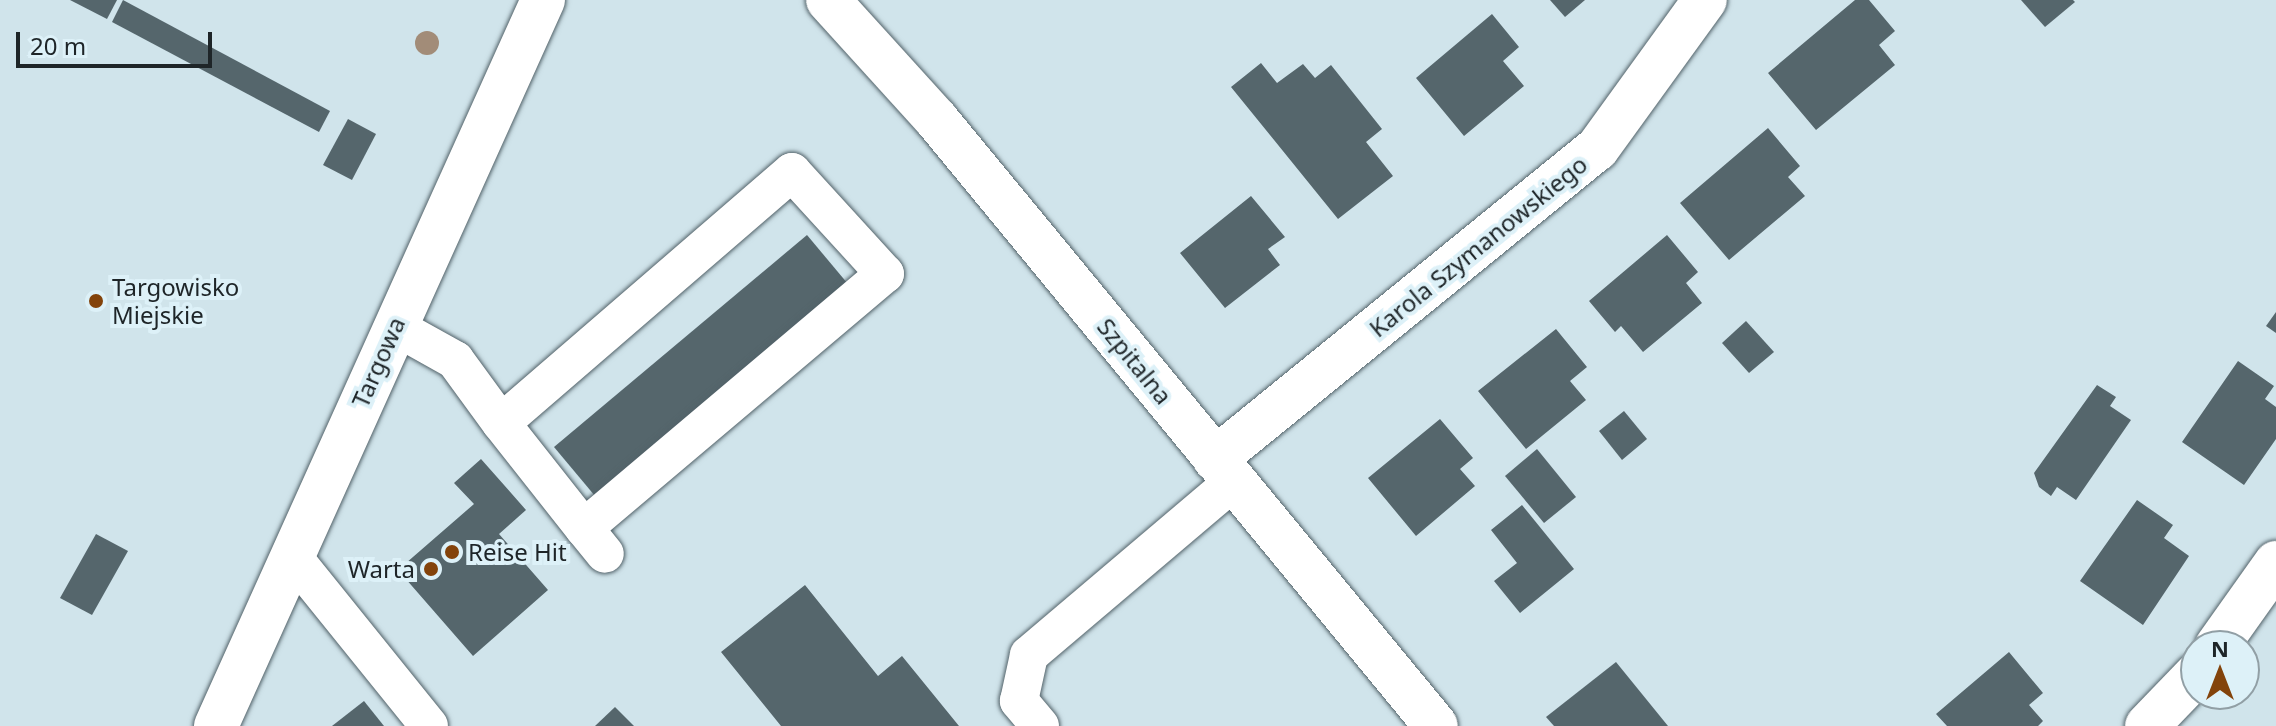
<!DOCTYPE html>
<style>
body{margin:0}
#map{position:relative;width:2276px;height:726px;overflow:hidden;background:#d0e4eb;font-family:"Noto Sans",sans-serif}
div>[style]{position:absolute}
.building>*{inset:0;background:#55666c}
.roads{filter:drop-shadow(0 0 2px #526269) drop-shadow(0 0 2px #526269)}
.lane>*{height:38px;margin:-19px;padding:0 19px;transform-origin:19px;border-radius:19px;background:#fff}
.street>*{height:44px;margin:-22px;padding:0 22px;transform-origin:22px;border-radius:22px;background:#fff}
.secondary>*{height:44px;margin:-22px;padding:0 22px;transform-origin:22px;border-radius:22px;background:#fff}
.trees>*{width:24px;height:24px;margin:-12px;border-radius:50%;background:#a28c78}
.dots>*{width:22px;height:22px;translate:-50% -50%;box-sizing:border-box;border:4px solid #ddf1f8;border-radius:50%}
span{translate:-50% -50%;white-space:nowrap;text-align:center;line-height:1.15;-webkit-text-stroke:8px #ddf1f8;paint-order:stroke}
.street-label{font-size:24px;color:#1e2528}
.poi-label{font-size:24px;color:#1e2528}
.left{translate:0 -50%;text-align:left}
.right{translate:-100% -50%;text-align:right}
.north{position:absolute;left:2180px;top:630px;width:80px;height:80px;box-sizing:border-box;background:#ddf1f8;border:2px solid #919fa5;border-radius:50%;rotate:0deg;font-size:22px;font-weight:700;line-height:32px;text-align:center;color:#1e2528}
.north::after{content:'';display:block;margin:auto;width:28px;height:36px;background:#83430b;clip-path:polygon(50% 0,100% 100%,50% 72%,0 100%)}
.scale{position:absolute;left:16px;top:32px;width:196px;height:36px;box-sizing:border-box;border:4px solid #1e2528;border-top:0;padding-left:10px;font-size:24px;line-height:28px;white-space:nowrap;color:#1e2528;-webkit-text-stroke:6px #ddf1f8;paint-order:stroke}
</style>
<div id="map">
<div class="building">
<i style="clip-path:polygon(70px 0,117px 0,107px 19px)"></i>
<i style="clip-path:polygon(123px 0,330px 111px,319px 132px,112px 22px)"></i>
<i style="clip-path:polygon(1550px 0,1585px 0,1565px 17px)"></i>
<i style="clip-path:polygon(1855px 0,1869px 0,1895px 31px,1879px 45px,1895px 65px,1816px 130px,1768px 73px)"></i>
<i style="clip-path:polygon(2021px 0,2073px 0,2075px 2px,2045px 27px)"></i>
<i style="clip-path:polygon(1492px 14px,1519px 47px,1503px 61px,1524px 86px,1464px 136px,1416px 78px)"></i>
<i style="clip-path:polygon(1261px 63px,1277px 83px,1303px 64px,1315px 78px,1331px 65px,1382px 129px,1366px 142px,1393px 176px,1338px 219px,1231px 87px)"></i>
<i style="clip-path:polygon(348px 119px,376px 134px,352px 180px,323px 165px)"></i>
<i style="clip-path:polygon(1768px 128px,1800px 166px,1788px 177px,1805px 196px,1729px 260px,1680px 203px)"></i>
<i style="clip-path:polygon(1251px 196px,1285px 237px,1268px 249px,1280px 265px,1225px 308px,1180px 253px)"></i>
<i style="clip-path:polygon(807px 235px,848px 284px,595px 496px,554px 447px)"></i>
<i style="clip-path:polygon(1667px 235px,1698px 272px,1686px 283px,1702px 303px,1643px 352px,1621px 326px,1615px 332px,1589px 301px)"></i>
<i style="clip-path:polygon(2276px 312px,2276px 333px,2266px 326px)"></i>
<i style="clip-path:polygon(1746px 321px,1774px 352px,1749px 373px,1722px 343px)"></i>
<i style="clip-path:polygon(1556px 329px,1587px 367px,1570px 381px,1586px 400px,1526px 449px,1478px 391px)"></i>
<i style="clip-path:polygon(2238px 361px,2274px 386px,2265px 399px,2276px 407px,2276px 439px,2244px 485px,2182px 442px)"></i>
<i style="clip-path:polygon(2097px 385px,2116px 397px,2110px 406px,2131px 420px,2076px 500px,2057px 487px,2051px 496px,2039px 487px,2034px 473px)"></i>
<i style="clip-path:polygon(1624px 411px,1647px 439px,1622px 460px,1599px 431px)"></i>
<i style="clip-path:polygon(1440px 419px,1473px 458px,1460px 469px,1475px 486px,1416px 536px,1368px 478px)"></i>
<i style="clip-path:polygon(1537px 449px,1576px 497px,1544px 523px,1505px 476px)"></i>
<i style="clip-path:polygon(481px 459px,526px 510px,499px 534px,548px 590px,473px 656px,398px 570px,474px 504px,454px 483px)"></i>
<i style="clip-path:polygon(2137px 500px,2173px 525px,2164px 538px,2189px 556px,2143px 625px,2080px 581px)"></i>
<i style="clip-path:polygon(1522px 505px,1574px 569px,1520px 613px,1494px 581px,1517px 563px,1491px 530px)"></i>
<i style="clip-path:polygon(96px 534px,128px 551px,92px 615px,60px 598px)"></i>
<i style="clip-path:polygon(805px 585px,878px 676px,902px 656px,959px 726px,781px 726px,721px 652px)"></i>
<i style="clip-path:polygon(2009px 652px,2043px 693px,2029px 705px,2043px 721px,2038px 726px,1947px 726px,1936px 714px)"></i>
<i style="clip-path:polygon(1616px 662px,1668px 726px,1554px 726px,1546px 717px)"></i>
<i style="clip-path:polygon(364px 701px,384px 726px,332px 726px)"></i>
<i style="clip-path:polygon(615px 707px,634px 726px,595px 726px)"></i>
</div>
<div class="roads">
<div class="lane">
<i style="left:394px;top:326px;width:70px;rotate:29.1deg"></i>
<i style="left:455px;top:360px;width:78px;rotate:53.9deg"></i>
<i style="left:501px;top:423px;width:134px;rotate:51.7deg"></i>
<i style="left:584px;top:528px;width:394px;rotate:-40.2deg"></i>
<i style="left:885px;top:274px;width:138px;rotate:-132.4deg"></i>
<i style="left:792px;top:172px;width:384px;rotate:139.2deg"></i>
<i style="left:584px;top:528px;width:33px;rotate:51deg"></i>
<i style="left:292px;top:556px;width:218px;rotate:51.1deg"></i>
<i style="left:1040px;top:726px;width:33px;rotate:-130deg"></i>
<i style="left:1019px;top:701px;width:47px;rotate:-77.7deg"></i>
<i style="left:1029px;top:655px;width:267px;rotate:-40.3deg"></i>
</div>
<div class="street">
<i style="left:1215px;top:459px;width:492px;rotate:-39.1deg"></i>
<i style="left:1597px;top:149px;width:184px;rotate:-54.1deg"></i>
<i style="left:2217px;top:646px;width:102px;rotate:-54.6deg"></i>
<i style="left:216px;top:726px;width:796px;rotate:-65.75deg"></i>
<i style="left:2147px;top:726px;width:71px;rotate:-46.1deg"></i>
</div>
<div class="secondary">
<i style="left:828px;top:0;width:161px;rotate:47.8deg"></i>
<i style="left:936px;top:119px;width:786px;rotate:50.52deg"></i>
</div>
</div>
<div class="trees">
<i style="left:427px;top:43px"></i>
</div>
<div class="dots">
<i style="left:96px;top:301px;background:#83430b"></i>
<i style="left:452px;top:552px;background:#83430b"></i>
<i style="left:431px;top:569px;background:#83430b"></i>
</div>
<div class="street-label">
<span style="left:1478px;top:246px;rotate:-39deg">Karola Szymanowskiego</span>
<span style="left:1135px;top:361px;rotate:51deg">Szpitalna</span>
<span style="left:378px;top:362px;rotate:-66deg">Targowa</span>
</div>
<div class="poi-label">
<span class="left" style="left:112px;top:301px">Targowisko<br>Miejskie</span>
<span class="left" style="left:468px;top:552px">Reise Hit</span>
<span class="right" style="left:415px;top:569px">Warta</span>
</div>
<div class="north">N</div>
<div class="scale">20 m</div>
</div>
